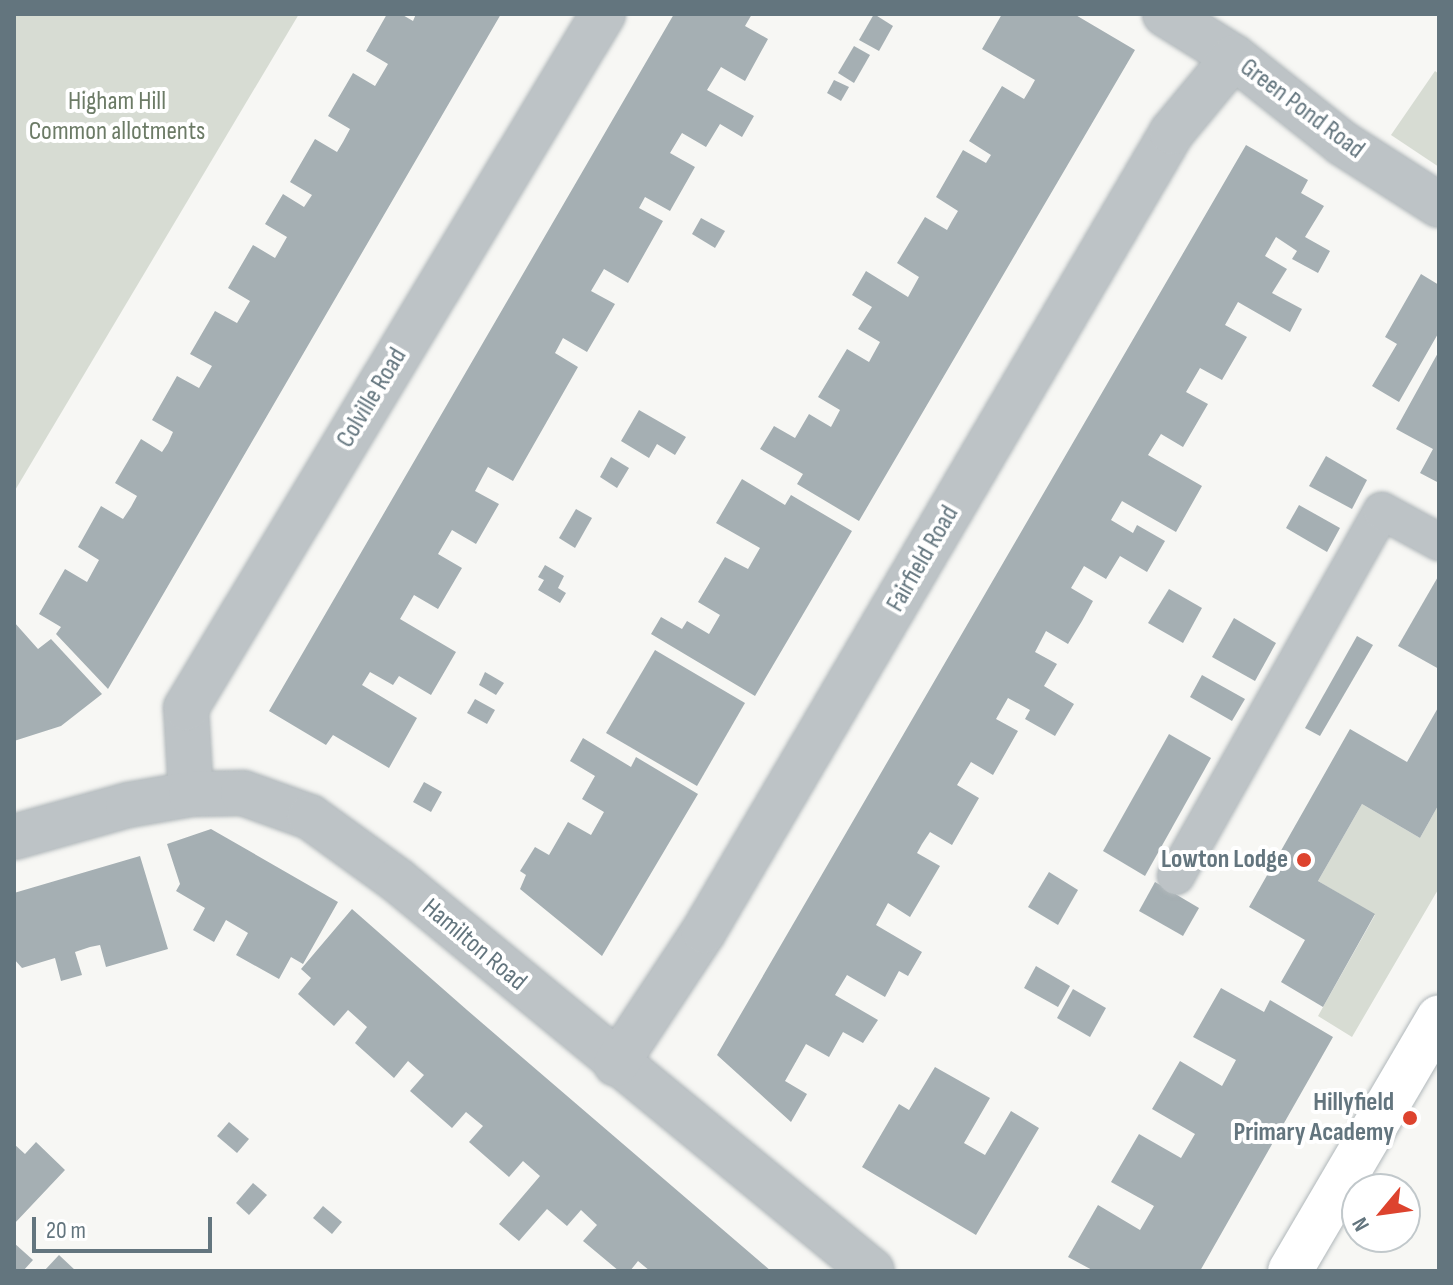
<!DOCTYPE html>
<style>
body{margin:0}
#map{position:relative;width:1453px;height:1285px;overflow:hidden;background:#f7f7f4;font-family:"Sofia Sans Condensed",sans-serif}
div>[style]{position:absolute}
.green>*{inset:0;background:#d7dcd3}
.building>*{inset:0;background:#a5afb3}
.roads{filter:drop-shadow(0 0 2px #b0b7ba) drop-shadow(0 0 2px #b0b7ba)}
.lane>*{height:36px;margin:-18px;padding:0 18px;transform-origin:18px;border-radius:18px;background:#bdc3c6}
.street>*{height:44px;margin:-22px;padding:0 22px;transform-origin:22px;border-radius:22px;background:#bdc3c6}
.secondary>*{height:44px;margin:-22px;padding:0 22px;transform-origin:22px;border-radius:22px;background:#fff}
.dots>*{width:22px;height:22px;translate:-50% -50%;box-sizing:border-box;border:4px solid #fff;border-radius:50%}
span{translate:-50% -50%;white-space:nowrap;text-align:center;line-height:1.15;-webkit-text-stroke:8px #fff;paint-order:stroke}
.park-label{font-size:26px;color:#6c7b66}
.street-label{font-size:26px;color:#63757e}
.poi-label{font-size:26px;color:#63757e;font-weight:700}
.right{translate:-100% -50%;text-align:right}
.frame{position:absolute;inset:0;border:16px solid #63757e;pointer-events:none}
.north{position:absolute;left:1341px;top:1173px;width:80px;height:80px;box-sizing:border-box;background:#fff;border:2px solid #c1c8cb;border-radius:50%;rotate:241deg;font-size:22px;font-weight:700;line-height:32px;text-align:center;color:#63757e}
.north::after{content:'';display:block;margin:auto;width:28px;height:36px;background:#dd432e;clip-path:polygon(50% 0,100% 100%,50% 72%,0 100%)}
.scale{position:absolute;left:32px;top:1217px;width:180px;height:36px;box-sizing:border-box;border:4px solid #63757e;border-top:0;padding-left:10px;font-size:24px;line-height:28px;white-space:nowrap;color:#63757e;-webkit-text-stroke:6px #fff;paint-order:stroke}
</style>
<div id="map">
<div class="green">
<i style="clip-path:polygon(14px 14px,299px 14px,14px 492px)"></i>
<i style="clip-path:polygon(1435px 71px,1439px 74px,1439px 167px,1391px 135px)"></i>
<i style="clip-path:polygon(1362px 804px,1420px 838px,1439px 804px,1439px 888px,1352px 1037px,1318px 1016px,1375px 915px,1318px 881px)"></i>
</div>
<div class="building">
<i style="clip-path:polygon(387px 14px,401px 14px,413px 21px,416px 14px,501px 14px,108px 689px,56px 634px,61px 627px,39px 614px,65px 569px,87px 582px,99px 560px,78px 547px,101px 506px,123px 519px,131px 507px,137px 496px,115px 483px,141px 439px,162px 452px,168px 443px,173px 432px,152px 420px,177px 376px,199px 388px,212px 366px,190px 354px,215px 311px,237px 323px,250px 301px,228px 288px,253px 245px,275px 258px,287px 237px,265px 224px,283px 194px,304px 207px,312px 195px,290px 182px,315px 139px,337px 152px,343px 142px,350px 129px,328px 116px,353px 73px,375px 86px,381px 76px,388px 64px,366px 51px)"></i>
<i style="clip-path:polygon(674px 14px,752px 14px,745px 26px,768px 39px,745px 81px,721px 67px,707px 90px,754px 116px,742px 137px,720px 124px,706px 147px,682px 133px,670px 153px,695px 167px,670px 211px,645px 197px,639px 208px,663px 221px,628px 283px,604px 269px,591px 291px,615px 304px,587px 352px,563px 338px,555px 353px,578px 367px,513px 481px,488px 467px,483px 476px,475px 491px,499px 504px,476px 544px,452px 530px,438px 554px,462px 568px,438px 609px,414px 595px,400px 619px,456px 652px,431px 695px,399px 676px,393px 685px,370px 672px,362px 685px,417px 718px,389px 768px,333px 735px,326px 745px,269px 711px)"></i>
<i style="clip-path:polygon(874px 14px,893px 26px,879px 51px,859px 40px)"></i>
<i style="clip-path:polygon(1002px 14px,1074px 14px,1135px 50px,859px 521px,797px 484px,803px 474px,760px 449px,774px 426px,795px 438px,809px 414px,831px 427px,840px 410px,818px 397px,847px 349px,869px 362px,880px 342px,858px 329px,872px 307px,852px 295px,866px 271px,908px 297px,919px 277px,897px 263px,925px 217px,947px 230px,952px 221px,958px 211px,936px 197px,963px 150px,986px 163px,991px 155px,969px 141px,1002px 86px,1024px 99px,1030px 89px,1035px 80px,982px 49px)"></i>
<i style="clip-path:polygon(854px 46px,870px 55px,854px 83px,838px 73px)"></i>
<i style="clip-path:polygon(834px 80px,849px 87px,841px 101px,827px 93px)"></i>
<i style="clip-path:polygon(1246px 145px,1308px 180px,1301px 193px,1324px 206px,1305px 237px,1330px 251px,1318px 273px,1292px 259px,1297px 251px,1276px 237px,1265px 256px,1287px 269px,1272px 293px,1302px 309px,1290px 332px,1238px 302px,1225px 325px,1247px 337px,1222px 380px,1200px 368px,1186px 392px,1208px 404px,1183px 447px,1161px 434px,1148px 455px,1202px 486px,1176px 532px,1122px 501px,1111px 520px,1133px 533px,1137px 525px,1165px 541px,1147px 572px,1120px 556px,1106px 579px,1084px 566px,1071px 588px,1093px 601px,1082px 621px,1068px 644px,1046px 631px,1035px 652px,1057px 664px,1044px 686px,1074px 704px,1055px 736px,1025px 719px,1030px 710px,1008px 698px,996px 719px,1018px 731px,993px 775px,971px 762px,957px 785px,979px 798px,952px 845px,930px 832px,922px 844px,917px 853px,940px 866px,910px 917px,888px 903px,876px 925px,922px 952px,908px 976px,899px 971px,885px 997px,847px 975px,835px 995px,878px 1020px,863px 1043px,843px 1032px,829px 1057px,806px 1044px,785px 1081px,807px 1094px,791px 1122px,717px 1055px)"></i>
<i style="clip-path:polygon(701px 218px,725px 231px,715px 248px,692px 234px)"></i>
<i style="clip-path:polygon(1421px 274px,1439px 285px,1439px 332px,1399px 402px,1372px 386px,1397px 344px,1385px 337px)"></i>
<i style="clip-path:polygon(1439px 351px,1439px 483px,1420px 473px,1433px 449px,1396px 429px)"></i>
<i style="clip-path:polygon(639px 410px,686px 437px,675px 455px,657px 444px,649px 458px,621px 441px)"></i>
<i style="clip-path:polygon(1326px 456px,1367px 480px,1352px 509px,1309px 486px)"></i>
<i style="clip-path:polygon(611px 457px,629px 468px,617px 488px,600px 477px)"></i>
<i style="clip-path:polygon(742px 479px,785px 505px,791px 495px,852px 531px,755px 696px,651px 634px,661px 617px,682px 629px,687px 621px,709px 634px,720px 615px,698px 602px,725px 557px,748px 569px,760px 548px,716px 523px)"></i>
<i style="clip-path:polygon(1299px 505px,1340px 528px,1327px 552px,1286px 528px)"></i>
<i style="clip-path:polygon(576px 509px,592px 518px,575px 548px,559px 538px)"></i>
<i style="clip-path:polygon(545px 565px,564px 576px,558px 588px,566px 593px,560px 603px,538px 590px,544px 580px,538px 577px)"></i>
<i style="clip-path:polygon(1439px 575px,1439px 669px,1398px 646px)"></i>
<i style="clip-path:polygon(1169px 589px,1202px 608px,1183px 643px,1148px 623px)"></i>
<i style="clip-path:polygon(1234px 618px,1276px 643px,1255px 681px,1212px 657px)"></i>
<i style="clip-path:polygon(14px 622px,38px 649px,51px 639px,102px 694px,61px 726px,14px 741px)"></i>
<i style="clip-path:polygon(1357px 636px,1373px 645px,1320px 736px,1305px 728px)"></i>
<i style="clip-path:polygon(655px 650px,745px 703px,697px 786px,606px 733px)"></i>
<i style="clip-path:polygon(485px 672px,504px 683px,496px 695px,479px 685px)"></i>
<i style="clip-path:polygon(1202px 675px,1245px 699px,1232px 721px,1190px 697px)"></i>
<i style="clip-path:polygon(475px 699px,495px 710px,487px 724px,467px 713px)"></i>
<i style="clip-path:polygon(1439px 706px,1439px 804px,1420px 838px,1362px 804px,1318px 881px,1375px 914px,1323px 1007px,1281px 982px,1305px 940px,1249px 907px,1350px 729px,1407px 762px)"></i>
<i style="clip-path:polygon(1169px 734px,1211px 758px,1145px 876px,1103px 851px)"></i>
<i style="clip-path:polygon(583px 738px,631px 767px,636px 757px,698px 794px,602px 956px,520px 889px,526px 875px,520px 871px,535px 847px,549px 855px,568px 822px,591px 835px,604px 812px,582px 799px,595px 776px,570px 761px)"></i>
<i style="clip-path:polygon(424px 782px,442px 792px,431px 812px,413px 802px)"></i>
<i style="clip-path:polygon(211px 829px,338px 902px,303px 964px,291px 957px,279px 979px,236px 955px,248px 933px,238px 927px,226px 920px,214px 942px,193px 930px,205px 908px,176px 891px,180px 884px,167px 844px)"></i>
<i style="clip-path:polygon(140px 856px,168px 949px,106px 967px,100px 945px,90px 947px,75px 952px,82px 975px,61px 981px,55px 958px,22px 968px,14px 959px,14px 893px)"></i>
<i style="clip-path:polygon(1049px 872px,1078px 890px,1058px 925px,1028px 907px)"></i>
<i style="clip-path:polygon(1155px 882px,1199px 908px,1183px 936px,1139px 911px)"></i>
<i style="clip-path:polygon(352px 909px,467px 1010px,771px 1271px,650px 1271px,638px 1261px,630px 1271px,619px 1271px,583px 1241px,597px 1225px,581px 1210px,567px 1226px,547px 1209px,519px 1241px,499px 1224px,540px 1176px,523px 1161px,509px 1177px,469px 1142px,483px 1126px,466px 1112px,452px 1128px,410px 1091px,424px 1075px,417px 1069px,408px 1061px,394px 1078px,355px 1043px,367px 1027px,348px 1010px,334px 1026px,298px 994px,311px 978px,301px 969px)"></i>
<i style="clip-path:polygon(1036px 966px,1070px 986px,1058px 1007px,1024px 988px)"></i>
<i style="clip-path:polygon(1221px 988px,1264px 1012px,1270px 1000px,1333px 1037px,1200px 1271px,1094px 1271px,1068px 1257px,1098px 1205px,1140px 1230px,1154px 1206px,1111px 1182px,1139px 1134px,1181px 1158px,1195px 1134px,1152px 1109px,1180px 1061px,1222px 1086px,1236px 1060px,1193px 1037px)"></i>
<i style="clip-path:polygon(1073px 989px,1106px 1008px,1090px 1037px,1057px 1018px)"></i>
<i style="clip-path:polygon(935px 1067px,990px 1098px,964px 1143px,985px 1155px,1011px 1111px,1039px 1128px,976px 1235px,862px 1167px,899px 1104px,909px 1110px)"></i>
<i style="clip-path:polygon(229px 1122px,249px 1139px,237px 1153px,217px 1136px)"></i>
<i style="clip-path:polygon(36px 1142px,65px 1170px,14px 1224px,14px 1144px,25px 1154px)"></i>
<i style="clip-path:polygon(253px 1183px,267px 1195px,249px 1215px,236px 1203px)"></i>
<i style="clip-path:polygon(323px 1206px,342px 1222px,332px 1234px,313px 1218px)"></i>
<i style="clip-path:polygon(14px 1243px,33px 1260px,23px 1271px,14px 1271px)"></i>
<i style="clip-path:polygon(59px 1255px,76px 1271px,44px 1271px)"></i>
</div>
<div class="roads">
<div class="lane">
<i style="left:1176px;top:876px;width:419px;rotate:-60.6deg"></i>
<i style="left:1382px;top:511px;width:65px;rotate:28.5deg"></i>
</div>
<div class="street">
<i style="left:1165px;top:14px;width:81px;rotate:31.9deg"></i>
<i style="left:1234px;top:57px;width:138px;rotate:38.5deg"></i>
<i style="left:1342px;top:143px;width:115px;rotate:32.6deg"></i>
<i style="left:191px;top:794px;width:86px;rotate:-93.3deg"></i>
<i style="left:186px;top:708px;width:810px;rotate:-59deg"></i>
<i style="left:14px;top:837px;width:118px;rotate:-15.7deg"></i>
<i style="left:128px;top:805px;width:64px;rotate:-9.9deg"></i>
<i style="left:191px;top:794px;width:52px;rotate:-1.1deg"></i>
<i style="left:243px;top:793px;width:71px;rotate:19.7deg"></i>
<i style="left:310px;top:817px;width:107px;rotate:35.9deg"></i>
<i style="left:397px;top:880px;width:615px;rotate:39.46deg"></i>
<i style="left:616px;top:1064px;width:159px;rotate:-56.5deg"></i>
<i style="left:704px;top:931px;width:926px;rotate:-59.64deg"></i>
<i style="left:1172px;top:132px;width:97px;rotate:-50.4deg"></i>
</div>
<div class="secondary">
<i style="left:1290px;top:1271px;width:294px;rotate:-59.6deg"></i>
</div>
</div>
<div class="dots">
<i style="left:1304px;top:860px;background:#dd432e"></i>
<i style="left:1410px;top:1118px;background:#dd432e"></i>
</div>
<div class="park-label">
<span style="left:117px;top:117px">Higham Hill<br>Common allotments</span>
</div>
<div class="street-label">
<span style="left:1302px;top:109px;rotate:37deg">Green Pond Road</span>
<span style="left:372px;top:398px;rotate:-59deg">Colville Road</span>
<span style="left:923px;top:559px;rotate:-60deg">Fairfield Road</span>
<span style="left:474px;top:945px;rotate:40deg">Hamilton Road</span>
</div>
<div class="poi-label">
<span class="right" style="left:1288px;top:860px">Lowton Lodge</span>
<span class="right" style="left:1394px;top:1118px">Hillyfield<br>Primary Academy</span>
</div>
<div class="frame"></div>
<div class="north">N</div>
<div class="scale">20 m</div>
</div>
